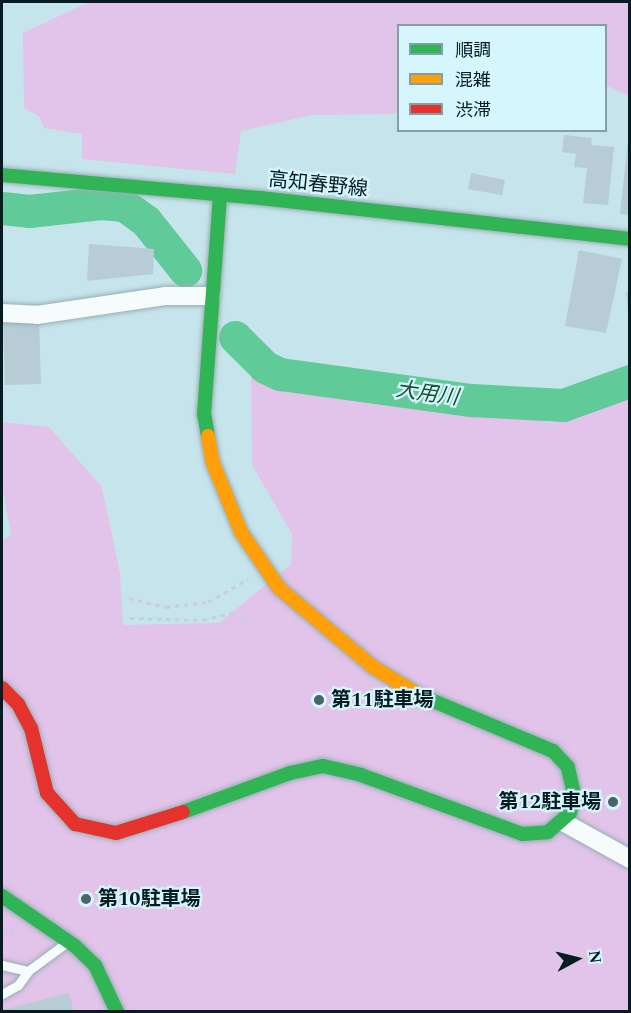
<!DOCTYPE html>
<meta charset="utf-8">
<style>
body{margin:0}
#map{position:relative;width:631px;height:1013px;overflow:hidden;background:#c6e4eb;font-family:Spectral,"Noto Sans JP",serif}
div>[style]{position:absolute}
.green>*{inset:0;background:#e2c3e9}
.river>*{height:33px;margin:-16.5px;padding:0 16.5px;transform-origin:16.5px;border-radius:16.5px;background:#60ca98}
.building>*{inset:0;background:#b7ccd4}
.path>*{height:3px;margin-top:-1.5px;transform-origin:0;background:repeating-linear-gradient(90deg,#c8d0d3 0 4.5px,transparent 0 9px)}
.roads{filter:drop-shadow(0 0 2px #97aeb4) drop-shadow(0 0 2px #97aeb4)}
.lane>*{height:9px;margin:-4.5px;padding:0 4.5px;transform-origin:4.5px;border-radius:4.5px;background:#f6fbfc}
.street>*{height:18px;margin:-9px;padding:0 9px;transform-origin:9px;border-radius:9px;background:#f6fbfc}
.fast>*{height:14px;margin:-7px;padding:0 7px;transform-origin:7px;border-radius:7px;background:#30b455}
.slow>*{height:14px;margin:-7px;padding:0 7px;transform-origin:7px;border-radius:7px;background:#ff9f0a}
.jam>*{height:14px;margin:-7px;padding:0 7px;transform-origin:7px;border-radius:7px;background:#e5322d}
.dots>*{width:16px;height:16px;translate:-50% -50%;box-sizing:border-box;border:3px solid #d6f6fe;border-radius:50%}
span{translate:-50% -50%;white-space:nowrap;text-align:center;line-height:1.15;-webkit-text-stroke:4.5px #d6f6fe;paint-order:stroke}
.street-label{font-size:20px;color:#071c21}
.poi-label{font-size:20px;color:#071c21;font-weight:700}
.left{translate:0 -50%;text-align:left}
.right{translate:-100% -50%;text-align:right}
.water-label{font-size:21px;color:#1d5132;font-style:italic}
.frame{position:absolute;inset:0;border:3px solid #071c21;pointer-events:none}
.legend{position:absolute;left:397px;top:24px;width:210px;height:108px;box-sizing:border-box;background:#d6f6fe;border:2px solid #839fa6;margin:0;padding:8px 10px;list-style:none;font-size:18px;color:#071c21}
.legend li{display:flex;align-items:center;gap:12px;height:30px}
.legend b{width:30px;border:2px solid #839fa6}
.north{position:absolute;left:547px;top:929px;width:60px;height:60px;-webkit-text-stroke:4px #d6f6fe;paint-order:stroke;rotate:83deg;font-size:16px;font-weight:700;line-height:24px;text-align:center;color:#071c21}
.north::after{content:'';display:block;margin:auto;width:21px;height:27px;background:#071c21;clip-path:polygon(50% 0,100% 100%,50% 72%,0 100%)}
</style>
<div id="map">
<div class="green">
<i style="clip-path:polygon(89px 2px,629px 2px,629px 96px,606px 85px,606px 26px,398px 26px,398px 112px,394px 114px,312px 115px,241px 131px,235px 174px,82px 159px,82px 134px,44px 128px,39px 116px,24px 108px,23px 33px)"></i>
<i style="clip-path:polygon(251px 369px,325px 390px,447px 399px,550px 423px,629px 397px,629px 1011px,2px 1011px,2px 541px,11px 535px,2px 484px,2px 422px,49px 427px,102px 487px,120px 574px,123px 625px,219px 623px,291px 564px,292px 534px,252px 465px)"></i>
</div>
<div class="river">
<i style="left:2px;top:208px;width:27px;rotate:6deg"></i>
<i style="left:29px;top:211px;width:72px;rotate:-6.3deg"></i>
<i style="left:101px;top:203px;width:23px;rotate:5deg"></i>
<i style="left:124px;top:205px;width:27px;rotate:36deg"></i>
<i style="left:146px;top:221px;width:63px;rotate:51.5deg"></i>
<i style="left:235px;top:337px;width:42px;rotate:45deg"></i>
<i style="left:265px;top:367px;width:17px;rotate:25deg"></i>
<i style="left:280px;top:374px;width:193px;rotate:7.8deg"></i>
<i style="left:471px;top:400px;width:92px;rotate:3.1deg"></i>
<i style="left:563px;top:405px;width:71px;rotate:-19.7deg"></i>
</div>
<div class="building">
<i style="clip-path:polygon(564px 135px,592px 138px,591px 145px,614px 147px,608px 205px,583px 203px,587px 168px,574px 167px,576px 154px,562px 152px)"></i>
<i style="clip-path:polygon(628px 141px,630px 141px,630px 215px,620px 214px)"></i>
<i style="clip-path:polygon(471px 173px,505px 180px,502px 195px,468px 189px)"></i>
<i style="clip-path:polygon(89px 244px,154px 249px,153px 274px,87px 281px)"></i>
<i style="clip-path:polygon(579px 250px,622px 259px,606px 333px,565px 326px)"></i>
<i style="clip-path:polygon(626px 292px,630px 292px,630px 309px,628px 309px)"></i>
<i style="clip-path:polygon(39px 321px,41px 384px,5px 385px,3px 322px)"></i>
<i style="clip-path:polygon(69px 993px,74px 1012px,2px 1012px,2px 1010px)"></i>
</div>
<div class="path">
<i style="left:129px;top:598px;width:38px;rotate:14deg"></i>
<i style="left:166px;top:607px;width:42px;rotate:-6.8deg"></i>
<i style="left:208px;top:602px;width:46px;rotate:-29.9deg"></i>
<i style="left:130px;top:618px;width:73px;rotate:1.6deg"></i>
<i style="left:203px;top:620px;width:30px;rotate:-14deg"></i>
<i style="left:232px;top:613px;width:22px;rotate:32deg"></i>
<i style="left:2px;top:935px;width:13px;rotate:-18deg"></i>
</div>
<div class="roads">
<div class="lane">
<i style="left:2px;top:965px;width:27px;rotate:13deg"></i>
<i style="left:28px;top:971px;width:47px;rotate:-36.4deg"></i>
<i style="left:2px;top:994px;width:18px;rotate:-29deg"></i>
<i style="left:18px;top:985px;width:17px;rotate:-54deg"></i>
</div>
<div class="street">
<i style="left:2px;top:313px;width:35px;rotate:3deg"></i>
<i style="left:37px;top:315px;width:129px;rotate:-8.4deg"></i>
<i style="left:165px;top:296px;width:46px"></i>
<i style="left:563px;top:822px;width:77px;rotate:28.9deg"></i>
</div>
<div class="fast">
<i style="left:2px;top:175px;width:259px;rotate:5.1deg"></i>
<i style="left:260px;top:198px;width:372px;rotate:6.3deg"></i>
<i style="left:208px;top:436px;width:22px;rotate:-100deg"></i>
<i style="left:204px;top:414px;width:220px;rotate:-85.8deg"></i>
<i style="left:183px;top:812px;width:114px;rotate:-20deg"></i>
<i style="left:290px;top:773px;width:34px;rotate:-12deg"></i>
<i style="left:323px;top:766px;width:39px;rotate:13deg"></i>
<i style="left:361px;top:775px;width:171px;rotate:20.1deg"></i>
<i style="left:522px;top:834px;width:26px;rotate:-4deg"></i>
<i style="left:548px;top:832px;width:29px;rotate:-41deg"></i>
<i style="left:570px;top:813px;width:19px;rotate:-78deg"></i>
<i style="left:574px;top:794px;width:28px;rotate:-103deg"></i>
<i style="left:568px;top:767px;width:22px;rotate:-133deg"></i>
<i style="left:553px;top:751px;width:145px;rotate:-157.3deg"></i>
<i style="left:2px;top:896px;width:88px;rotate:34.4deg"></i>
<i style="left:75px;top:946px;width:28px;rotate:44deg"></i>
<i style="left:95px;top:965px;width:52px;rotate:64.9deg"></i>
</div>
<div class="slow">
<i style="left:208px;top:436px;width:27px;rotate:80deg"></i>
<i style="left:213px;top:463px;width:74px;rotate:67.9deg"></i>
<i style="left:241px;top:532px;width:68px;rotate:55.8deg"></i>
<i style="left:279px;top:588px;width:123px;rotate:40deg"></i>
<i style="left:373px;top:667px;width:54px;rotate:31.3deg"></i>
</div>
<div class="jam">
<i style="left:2px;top:688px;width:23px;rotate:45deg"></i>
<i style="left:18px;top:704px;width:27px;rotate:62deg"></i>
<i style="left:31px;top:728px;width:67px;rotate:76.2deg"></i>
<i style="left:47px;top:793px;width:42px;rotate:47.9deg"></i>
<i style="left:75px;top:824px;width:42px;rotate:12.4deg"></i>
<i style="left:116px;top:833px;width:70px;rotate:-17.4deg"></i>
</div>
</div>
<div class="dots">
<i style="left:319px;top:700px;background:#4a6268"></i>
<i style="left:613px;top:802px;background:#4a6268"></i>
<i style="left:86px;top:899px;background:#4a6268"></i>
</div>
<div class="street-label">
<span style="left:318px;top:185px;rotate:6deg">高知春野線</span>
</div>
<div class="poi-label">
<span class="left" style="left:331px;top:700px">第11駐車場</span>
<span class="right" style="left:601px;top:802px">第12駐車場</span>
<span class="left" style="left:98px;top:899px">第10駐車場</span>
</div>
<div class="water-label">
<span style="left:427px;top:394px;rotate:8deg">大用川</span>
</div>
<div class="frame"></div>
<ul class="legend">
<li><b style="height:8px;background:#30b455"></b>順調</li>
<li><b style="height:8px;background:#ff9f0a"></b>混雑</li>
<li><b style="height:8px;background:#e5322d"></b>渋滞</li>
</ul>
<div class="north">N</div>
</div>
